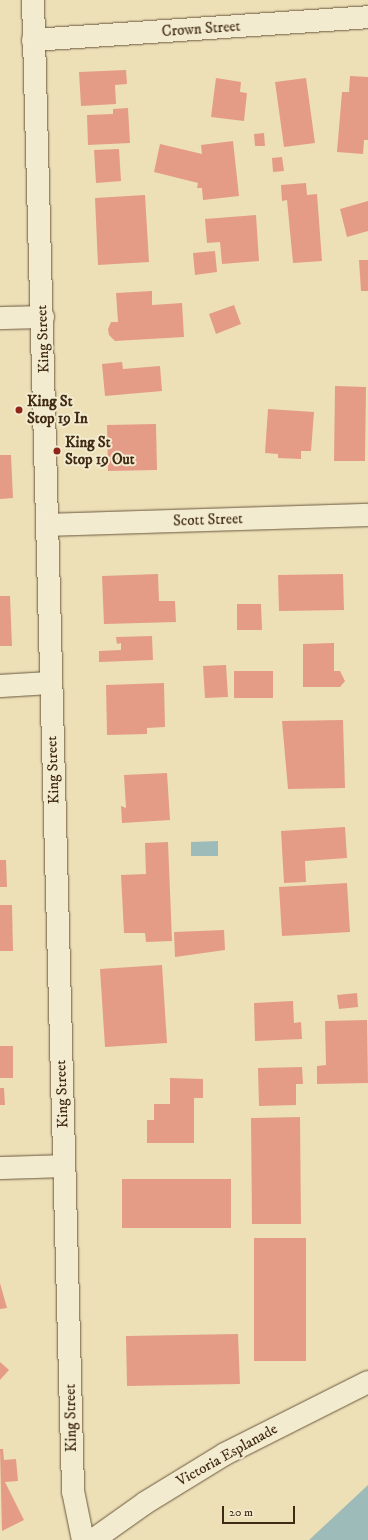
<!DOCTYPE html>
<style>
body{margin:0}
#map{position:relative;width:368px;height:1540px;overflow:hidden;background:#ede0b7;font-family:"IM FELL DW Pica",serif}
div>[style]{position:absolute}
.water>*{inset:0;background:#9dbbb9}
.building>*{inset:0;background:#e49c87}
.roads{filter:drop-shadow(0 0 1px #6b583d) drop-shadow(0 0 1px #6b583d)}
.minor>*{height:22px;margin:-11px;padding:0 11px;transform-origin:11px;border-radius:11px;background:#f3ebd0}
.dots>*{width:11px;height:11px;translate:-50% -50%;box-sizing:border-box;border:2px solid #f3ebd0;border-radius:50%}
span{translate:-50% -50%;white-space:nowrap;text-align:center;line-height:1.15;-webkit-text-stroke:4px #f3ebd0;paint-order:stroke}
.street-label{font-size:15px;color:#402a14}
.poi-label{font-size:15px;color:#402a14;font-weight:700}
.left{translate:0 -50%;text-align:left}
.scale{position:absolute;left:222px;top:1506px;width:73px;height:18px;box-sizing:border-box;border:2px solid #402a14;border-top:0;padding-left:5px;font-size:12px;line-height:14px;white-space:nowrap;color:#402a14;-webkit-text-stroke:3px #f3ebd0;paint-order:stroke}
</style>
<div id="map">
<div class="water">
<i style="clip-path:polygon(218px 841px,218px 856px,191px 856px,191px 842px)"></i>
<i style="clip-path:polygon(368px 1485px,368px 1540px,309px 1540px)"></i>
</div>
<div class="building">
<i style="clip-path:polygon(126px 70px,127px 84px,115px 85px,116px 104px,81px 106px,79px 72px)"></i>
<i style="clip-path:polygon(350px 76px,368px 77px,368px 140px,364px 140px,363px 154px,337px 152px,342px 92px,349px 92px)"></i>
<i style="clip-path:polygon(216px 78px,241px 82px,240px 92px,247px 93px,244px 121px,211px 117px)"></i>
<i style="clip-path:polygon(306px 78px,315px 143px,284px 147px,275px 82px)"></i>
<i style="clip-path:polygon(128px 108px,130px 143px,88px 145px,87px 115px,113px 114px,113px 109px)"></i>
<i style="clip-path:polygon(264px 133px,265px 146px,255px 146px,254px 134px)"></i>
<i style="clip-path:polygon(233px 141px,239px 196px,203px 200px,202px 188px,197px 188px,198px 183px,154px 172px,160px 144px,202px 154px,201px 145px)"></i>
<i style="clip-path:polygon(119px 149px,121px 181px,96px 183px,94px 150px)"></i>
<i style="clip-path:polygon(282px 157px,284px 171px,273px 172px,272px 158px)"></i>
<i style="clip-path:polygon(306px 183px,307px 195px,317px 194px,322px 261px,293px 263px,287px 200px,282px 201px,281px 185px)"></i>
<i style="clip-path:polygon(145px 195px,149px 262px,98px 265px,95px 198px)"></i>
<i style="clip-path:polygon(368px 201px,368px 231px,347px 237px,340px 209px)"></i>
<i style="clip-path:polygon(256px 215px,259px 261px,222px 264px,220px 242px,207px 243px,205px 219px)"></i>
<i style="clip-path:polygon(215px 251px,217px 272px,195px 275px,193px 253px)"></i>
<i style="clip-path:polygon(359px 260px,368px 260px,368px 291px,361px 291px)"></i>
<i style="clip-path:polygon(152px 291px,152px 305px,182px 303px,184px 337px,115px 341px,109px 335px,108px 329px,111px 322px,118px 322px,116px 293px)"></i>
<i style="clip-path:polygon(234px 305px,241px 324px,216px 334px,209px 314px)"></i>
<i style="clip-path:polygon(122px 362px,123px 369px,160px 366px,162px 391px,105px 396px,102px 364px)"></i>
<i style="clip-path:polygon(335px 386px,366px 387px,365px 461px,334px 461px)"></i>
<i style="clip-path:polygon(268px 409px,314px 412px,311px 451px,301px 451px,301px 459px,278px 458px,278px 454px,265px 453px)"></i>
<i style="clip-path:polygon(156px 424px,157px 470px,108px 471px,107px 425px)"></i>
<i style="clip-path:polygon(0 455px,11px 455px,13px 498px,0 499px)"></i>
<i style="clip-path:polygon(158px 574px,159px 601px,175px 601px,176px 622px,104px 624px,102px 576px)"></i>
<i style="clip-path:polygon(343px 574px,344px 610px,279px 611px,278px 575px)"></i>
<i style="clip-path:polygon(0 596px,10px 596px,12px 646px,0 646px)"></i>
<i style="clip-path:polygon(237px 604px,261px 604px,262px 630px,237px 630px)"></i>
<i style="clip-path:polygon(152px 636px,153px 660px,99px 662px,99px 651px,121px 650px,121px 643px,117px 644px,116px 637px)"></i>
<i style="clip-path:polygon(334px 643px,334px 671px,340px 671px,345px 681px,340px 687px,303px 687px,303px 644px)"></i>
<i style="clip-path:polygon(226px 665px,228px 697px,205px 698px,203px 666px)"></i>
<i style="clip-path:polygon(234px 671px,273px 671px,273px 698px,234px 698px)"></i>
<i style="clip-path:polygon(164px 683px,165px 727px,147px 728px,147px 734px,107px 735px,106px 685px)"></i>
<i style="clip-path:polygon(343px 720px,345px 788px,288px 789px,282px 721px)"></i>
<i style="clip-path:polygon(167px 773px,170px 820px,122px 823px,121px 806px,126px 808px,124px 775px)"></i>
<i style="clip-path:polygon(345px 827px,347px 858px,305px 861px,306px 882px,284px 883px,281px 831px)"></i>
<i style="clip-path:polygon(168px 842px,172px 941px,146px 942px,145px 933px,124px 933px,121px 875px,146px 874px,145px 843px)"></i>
<i style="clip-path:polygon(0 860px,6px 860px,7px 887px,0 887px)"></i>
<i style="clip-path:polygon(347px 883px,350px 932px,282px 936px,279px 887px)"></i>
<i style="clip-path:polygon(0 905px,12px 905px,13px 951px,0 951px)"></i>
<i style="clip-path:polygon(224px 930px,225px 950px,175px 957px,174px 932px)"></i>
<i style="clip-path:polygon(162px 965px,167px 1043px,105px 1047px,100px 969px)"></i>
<i style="clip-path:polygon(357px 993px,358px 1007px,339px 1009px,337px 995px)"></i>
<i style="clip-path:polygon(293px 1001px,294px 1023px,301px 1022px,302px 1039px,255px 1041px,254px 1003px)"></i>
<i style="clip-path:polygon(367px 1020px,368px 1083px,317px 1084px,317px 1066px,326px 1065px,325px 1021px)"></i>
<i style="clip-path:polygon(0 1046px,13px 1046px,13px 1078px,0 1078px)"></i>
<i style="clip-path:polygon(302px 1067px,303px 1084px,296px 1084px,296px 1105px,259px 1106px,258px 1068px)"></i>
<i style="clip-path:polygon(170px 1078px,203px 1079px,203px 1098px,194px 1098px,194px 1143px,147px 1143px,147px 1120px,154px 1120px,154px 1104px,170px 1104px)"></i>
<i style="clip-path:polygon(0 1088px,4px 1088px,5px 1105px,0 1105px)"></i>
<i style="clip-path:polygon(300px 1117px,301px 1224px,252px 1224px,251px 1118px)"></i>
<i style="clip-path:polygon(122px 1179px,231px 1179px,231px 1228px,122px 1228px)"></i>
<i style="clip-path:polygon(254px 1238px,306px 1238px,306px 1361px,254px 1361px)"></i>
<i style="clip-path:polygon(0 1283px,7px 1308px,0 1309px)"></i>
<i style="clip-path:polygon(238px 1334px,240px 1384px,127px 1386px,126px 1336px)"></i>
<i style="clip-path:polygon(0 1362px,9px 1370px,0 1380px)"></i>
<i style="clip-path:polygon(0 1449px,3px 1449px,4px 1460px,16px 1459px,18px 1481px,5px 1482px,24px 1520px,2px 1531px)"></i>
</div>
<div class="roads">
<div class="minor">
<i style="left:33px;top:0;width:1492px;rotate:88.46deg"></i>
<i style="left:73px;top:1491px;width:50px;rotate:78.5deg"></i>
<i style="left:33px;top:40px;width:336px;rotate:-3.9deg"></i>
<i style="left:0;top:318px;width:43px;rotate:-1.3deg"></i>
<i style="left:48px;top:525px;width:320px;rotate:-1.8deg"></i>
<i style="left:0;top:686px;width:51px;rotate:-3.4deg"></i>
<i style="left:0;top:1168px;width:64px;rotate:-1.8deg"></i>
<i style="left:93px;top:1540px;width:64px;rotate:-35.4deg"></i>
<i style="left:145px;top:1503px;width:94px;rotate:-31.5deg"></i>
<i style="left:225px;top:1454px;width:160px;rotate:-26.7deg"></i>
</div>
</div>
<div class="dots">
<i style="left:19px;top:410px;background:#8f2418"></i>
<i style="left:57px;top:451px;background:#8f2418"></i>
</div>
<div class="street-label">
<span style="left:201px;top:29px;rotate:-4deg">Crown Street</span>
<span style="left:43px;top:339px;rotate:-92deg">King Street</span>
<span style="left:208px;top:520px;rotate:-2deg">Scott Street</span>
<span style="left:53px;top:770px;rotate:-92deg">King Street</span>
<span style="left:62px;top:1094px;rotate:-92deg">King Street</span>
<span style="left:71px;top:1418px;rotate:-91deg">King Street</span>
<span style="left:227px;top:1455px;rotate:-29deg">Victoria Esplanade</span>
</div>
<div class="poi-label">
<span class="left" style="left:27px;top:410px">King St<br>Stop 19 In</span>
<span class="left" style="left:65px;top:451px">King St<br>Stop 19 Out</span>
</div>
<div class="scale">20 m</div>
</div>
